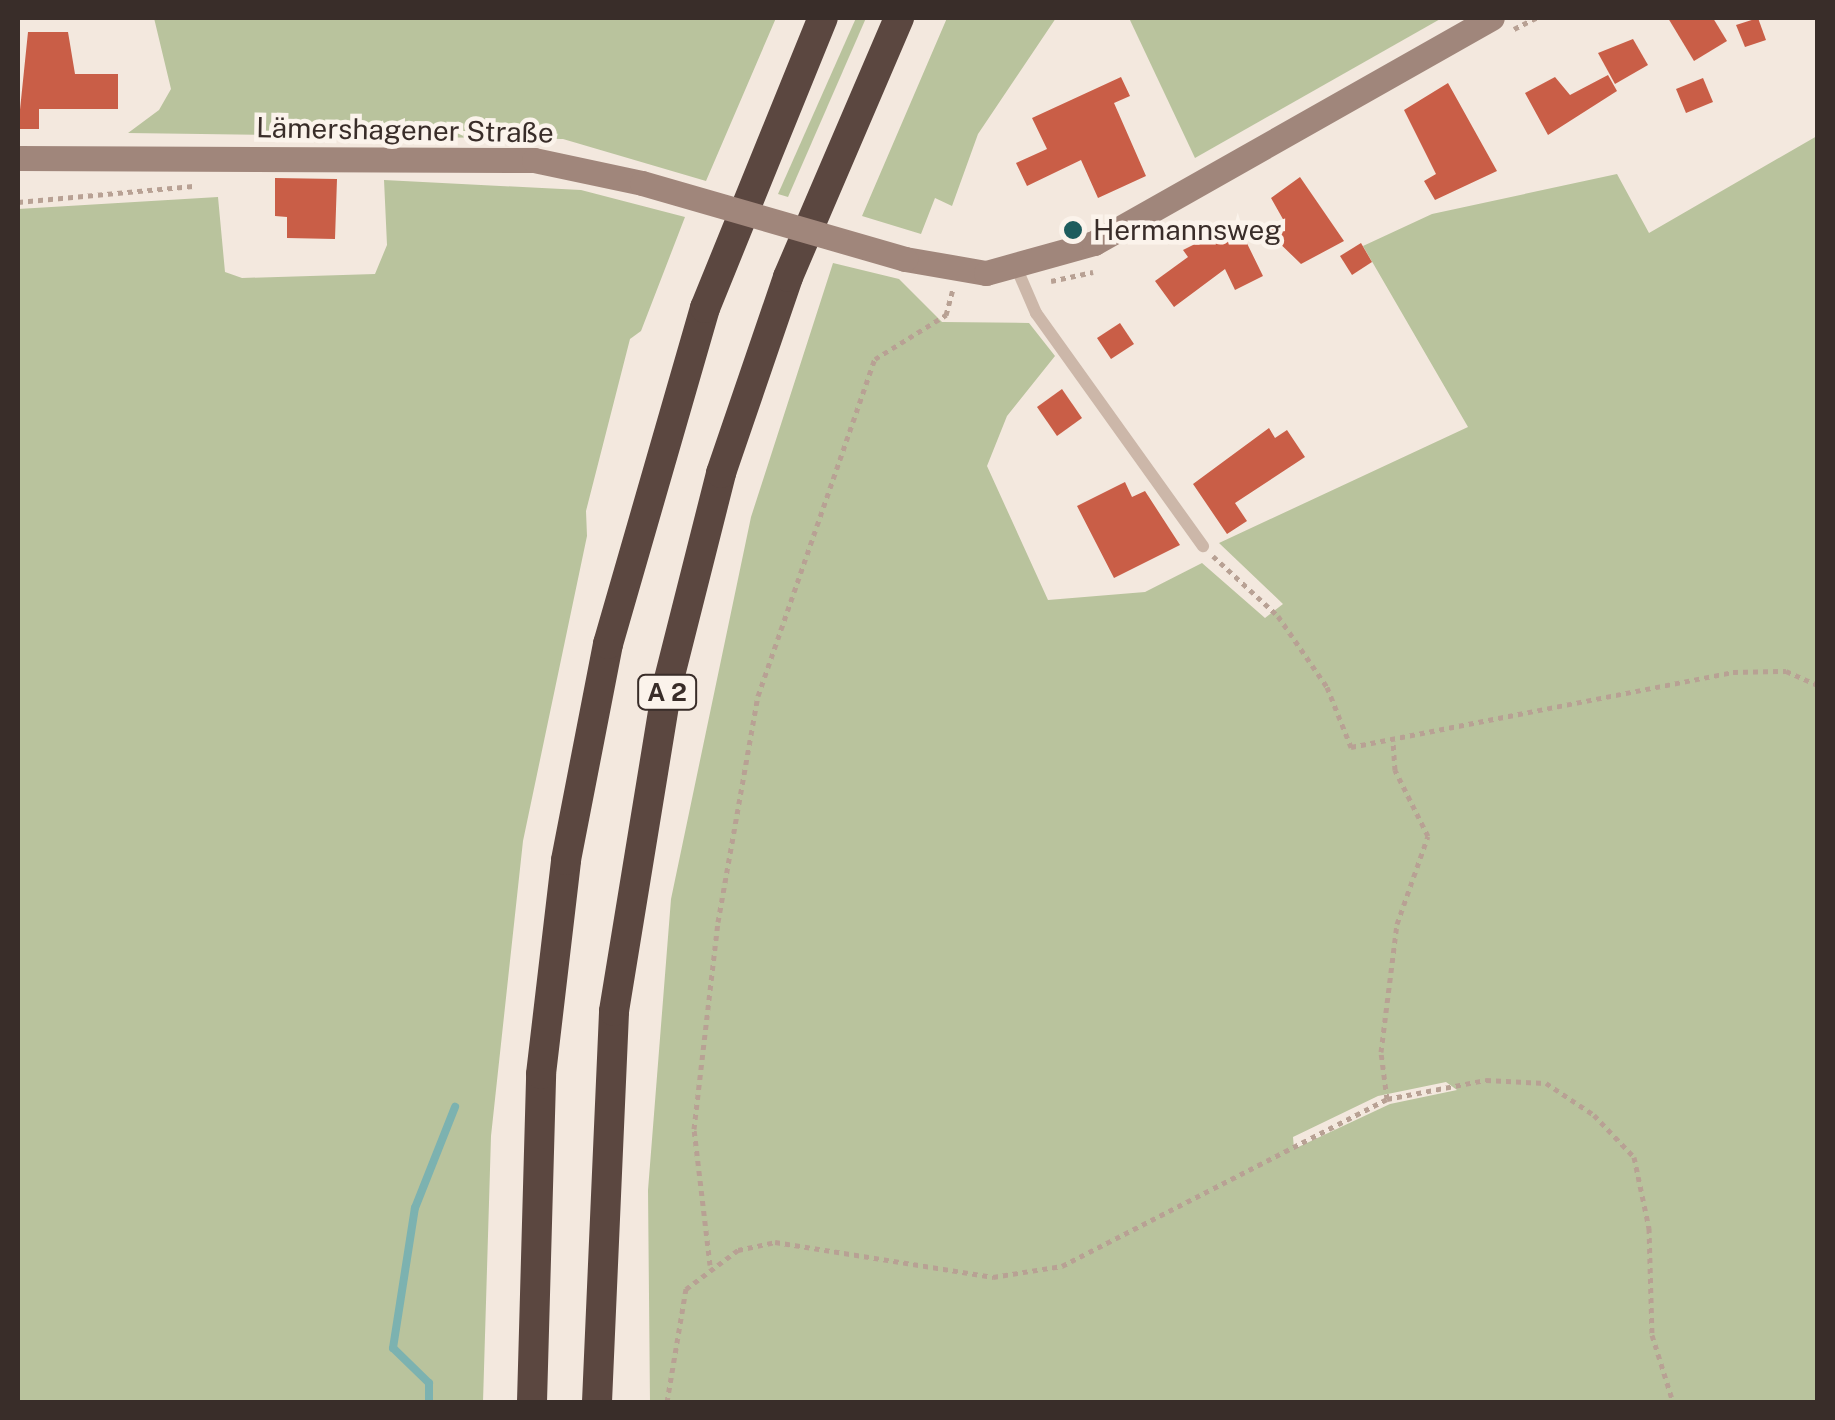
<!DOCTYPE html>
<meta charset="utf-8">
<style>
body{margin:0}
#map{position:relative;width:1835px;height:1420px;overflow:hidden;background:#f3e8de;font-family:"Public Sans",sans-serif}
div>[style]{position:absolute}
.green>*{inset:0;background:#b9c39d}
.stream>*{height:8px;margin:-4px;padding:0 4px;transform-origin:4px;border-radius:4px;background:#7cb2b0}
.building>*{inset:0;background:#c95e47}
.path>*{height:5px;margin-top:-2.5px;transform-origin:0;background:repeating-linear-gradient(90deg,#b8a194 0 5px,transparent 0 10px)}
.lane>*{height:12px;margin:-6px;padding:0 6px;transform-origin:6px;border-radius:6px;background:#ccb7a9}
.secondary>*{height:25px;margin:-12.5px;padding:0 12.5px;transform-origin:12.5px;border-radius:12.5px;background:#a0867b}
.highway>*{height:30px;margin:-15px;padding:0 15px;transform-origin:15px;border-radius:15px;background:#5b4740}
.secondary-bridge>*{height:25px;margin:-12.5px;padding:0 12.5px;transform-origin:12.5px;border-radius:12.5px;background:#a0867b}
.dots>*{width:28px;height:28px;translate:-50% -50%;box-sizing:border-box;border:5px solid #fbf3eb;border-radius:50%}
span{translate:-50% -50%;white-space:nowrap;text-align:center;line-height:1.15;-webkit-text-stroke:9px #fbf3eb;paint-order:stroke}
.shield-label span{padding:2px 8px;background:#fbf3eb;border:2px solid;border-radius:8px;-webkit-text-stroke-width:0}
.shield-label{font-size:25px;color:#392d29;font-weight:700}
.street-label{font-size:28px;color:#392d29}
.poi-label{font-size:28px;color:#392d29}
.left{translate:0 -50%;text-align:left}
.frame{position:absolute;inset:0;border:20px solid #392d29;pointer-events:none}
</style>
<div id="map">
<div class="green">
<i style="clip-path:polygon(154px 18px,776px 18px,706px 181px,563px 139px,128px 133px,159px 110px,171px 89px)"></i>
<i style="clip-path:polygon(856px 18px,866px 18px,788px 197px,778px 194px)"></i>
<i style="clip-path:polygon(947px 18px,1056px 18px,978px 134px,952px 206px,935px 198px,921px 234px,862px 216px)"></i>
<i style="clip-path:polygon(1129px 18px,1442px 18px,1195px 158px)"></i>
<i style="clip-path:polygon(evenodd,1817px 136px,1817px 1402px,650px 1402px,648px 1190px,671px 899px,751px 517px,833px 263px,899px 279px,942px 322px,1029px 323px,1055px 356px,1007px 416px,987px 466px,1048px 600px,1145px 592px,1202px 563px,1265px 618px,1283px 604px,1219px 543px,1468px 427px,1363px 246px,1432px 214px,1617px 174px,1649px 233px,1817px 136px,1446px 1082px,1457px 1090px,1390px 1104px,1294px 1149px,1293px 1137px,1378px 1096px,1446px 1082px)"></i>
<i style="clip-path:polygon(384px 180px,581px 190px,685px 217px,641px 331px,630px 339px,586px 511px,587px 536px,523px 841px,491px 1136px,483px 1402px,18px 1402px,18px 209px,218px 197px,225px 272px,242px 278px,375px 274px,387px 245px)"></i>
</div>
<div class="stream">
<i style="left:429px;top:1402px;width:19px;rotate:-90deg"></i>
<i style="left:429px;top:1383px;width:50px;rotate:-135.8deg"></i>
<i style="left:393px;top:1348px;width:142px;rotate:-81.1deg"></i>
<i style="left:415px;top:1208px;width:109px;rotate:-68.4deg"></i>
</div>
<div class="building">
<i style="clip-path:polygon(1668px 18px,1713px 18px,1727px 41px,1694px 61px)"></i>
<i style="clip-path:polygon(1758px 18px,1766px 40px,1745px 47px,1736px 25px)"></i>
<i style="clip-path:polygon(28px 32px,68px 32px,75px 74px,118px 74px,118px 109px,39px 109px,39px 129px,18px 129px)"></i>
<i style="clip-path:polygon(1633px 39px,1648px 65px,1615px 84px,1598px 53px)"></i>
<i style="clip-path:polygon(1608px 75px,1617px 91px,1548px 135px,1525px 93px,1555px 77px,1570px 95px)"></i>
<i style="clip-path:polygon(1121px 77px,1130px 96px,1114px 103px,1146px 176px,1098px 198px,1081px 160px,1027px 186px,1016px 163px,1047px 149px,1032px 118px)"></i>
<i style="clip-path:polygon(1703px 78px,1713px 102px,1686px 113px,1676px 89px)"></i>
<i style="clip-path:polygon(1448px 83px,1497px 171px,1435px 200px,1424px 181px,1436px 174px,1404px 110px)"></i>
<i style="clip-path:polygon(1300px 177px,1344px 241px,1301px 264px,1266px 230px,1284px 221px,1271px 198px)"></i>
<i style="clip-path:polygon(275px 178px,337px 179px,335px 239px,287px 238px,287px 217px,275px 216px)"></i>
<i style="clip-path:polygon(1237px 223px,1263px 276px,1235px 290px,1225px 269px,1174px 307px,1155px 281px,1188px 257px,1183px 250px)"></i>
<i style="clip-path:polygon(1361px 243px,1372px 262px,1352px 275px,1340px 256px)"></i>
<i style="clip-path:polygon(1120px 323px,1134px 344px,1111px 359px,1097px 338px)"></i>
<i style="clip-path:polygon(1062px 389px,1082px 418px,1057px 436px,1037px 407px)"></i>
<i style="clip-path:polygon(1269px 428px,1275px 438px,1287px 430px,1305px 457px,1235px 503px,1247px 521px,1227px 534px,1193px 484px)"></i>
<i style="clip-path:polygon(1125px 482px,1132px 497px,1145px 491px,1180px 545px,1114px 578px,1077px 506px)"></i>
</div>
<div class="path">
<i style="left:1514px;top:29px;width:25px;rotate:-27deg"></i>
<i style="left:18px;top:202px;width:176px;rotate:-5.2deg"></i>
<i style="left:1051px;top:281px;width:43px;rotate:-12.1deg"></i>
<i style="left:1213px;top:556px;width:88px;rotate:42.7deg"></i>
<i style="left:1278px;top:616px;width:86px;rotate:55.4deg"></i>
<i style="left:1327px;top:687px;width:65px;rotate:68.2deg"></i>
<i style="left:1351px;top:747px;width:389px;rotate:-11.1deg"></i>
<i style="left:1733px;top:672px;width:53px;rotate:-1.1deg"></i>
<i style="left:1786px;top:671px;width:35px;rotate:24deg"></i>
<i style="left:1387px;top:1099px;width:47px;rotate:-97.3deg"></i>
<i style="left:1381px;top:1052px;width:129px;rotate:-82.9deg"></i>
<i style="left:1397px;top:924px;width:93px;rotate:-70.6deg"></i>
<i style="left:1428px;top:836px;width:74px;rotate:-116.6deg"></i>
<i style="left:1395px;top:770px;width:29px;rotate:-94deg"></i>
<i style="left:710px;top:1265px;width:137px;rotate:-96.7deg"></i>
<i style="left:694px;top:1129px;width:208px;rotate:-83.4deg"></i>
<i style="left:718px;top:922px;width:230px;rotate:-80deg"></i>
<i style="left:758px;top:696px;width:357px;rotate:-70.9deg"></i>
<i style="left:875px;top:359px;width:84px;rotate:-31.8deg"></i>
<i style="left:946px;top:315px;width:27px;rotate:-75deg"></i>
<i style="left:667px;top:1402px;width:115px;rotate:-80.5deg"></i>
<i style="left:686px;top:1289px;width:65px;rotate:-36.9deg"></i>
<i style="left:738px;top:1250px;width:38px;rotate:-12deg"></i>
<i style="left:775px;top:1242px;width:221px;rotate:9.1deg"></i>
<i style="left:993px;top:1277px;width:70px;rotate:-9.1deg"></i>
<i style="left:1062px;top:1266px;width:365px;rotate:-27.2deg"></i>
<i style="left:1387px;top:1099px;width:101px;rotate:-10.9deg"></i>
<i style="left:1486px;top:1080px;width:60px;rotate:2.9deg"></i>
<i style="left:1546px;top:1083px;width:58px;rotate:33.7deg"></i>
<i style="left:1594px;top:1115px;width:58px;rotate:46.4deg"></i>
<i style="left:1634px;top:1157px;width:73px;rotate:78.1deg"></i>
<i style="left:1649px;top:1228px;width:107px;rotate:88.4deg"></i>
<i style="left:1652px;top:1335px;width:70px;rotate:72.6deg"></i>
</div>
<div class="lane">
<i style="left:1014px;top:262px;width:56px;rotate:66.7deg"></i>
<i style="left:1036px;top:313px;width:287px;rotate:54.4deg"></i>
</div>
<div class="secondary">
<i style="left:18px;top:158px;width:516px;rotate:0.22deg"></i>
<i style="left:534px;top:160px;width:110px;rotate:12deg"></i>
<i style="left:905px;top:259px;width:82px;rotate:9.8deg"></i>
<i style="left:986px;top:273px;width:112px;rotate:-15.5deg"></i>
<i style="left:1094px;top:243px;width:457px;rotate:-29.5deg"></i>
</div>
<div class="highway">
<i style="left:532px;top:1402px;width:328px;rotate:-88.4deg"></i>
<i style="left:541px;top:1074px;width:215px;rotate:-83.3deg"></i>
<i style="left:566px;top:860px;width:220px;rotate:-79deg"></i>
<i style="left:608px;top:644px;width:350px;rotate:-73.9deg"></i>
<i style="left:705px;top:308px;width:313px;rotate:-67.9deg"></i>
<i style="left:597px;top:1402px;width:391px;rotate:-87.5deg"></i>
<i style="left:614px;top:1011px;width:332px;rotate:-80.7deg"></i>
<i style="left:668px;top:683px;width:217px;rotate:-75.8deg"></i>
<i style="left:721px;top:473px;width:207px;rotate:-71.1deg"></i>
<i style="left:788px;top:277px;width:282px;rotate:-66.8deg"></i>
</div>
<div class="secondary-bridge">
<i style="left:642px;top:183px;width:274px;rotate:16.1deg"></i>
</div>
<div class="dots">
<i style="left:1073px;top:230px;background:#1d5c5d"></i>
</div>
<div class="shield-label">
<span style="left:667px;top:692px">A 2</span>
</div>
<div class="street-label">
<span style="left:405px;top:130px;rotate:1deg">Lämershagener Straße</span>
</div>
<div class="poi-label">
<span class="left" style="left:1093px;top:230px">Hermannsweg</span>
</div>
<div class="frame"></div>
</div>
